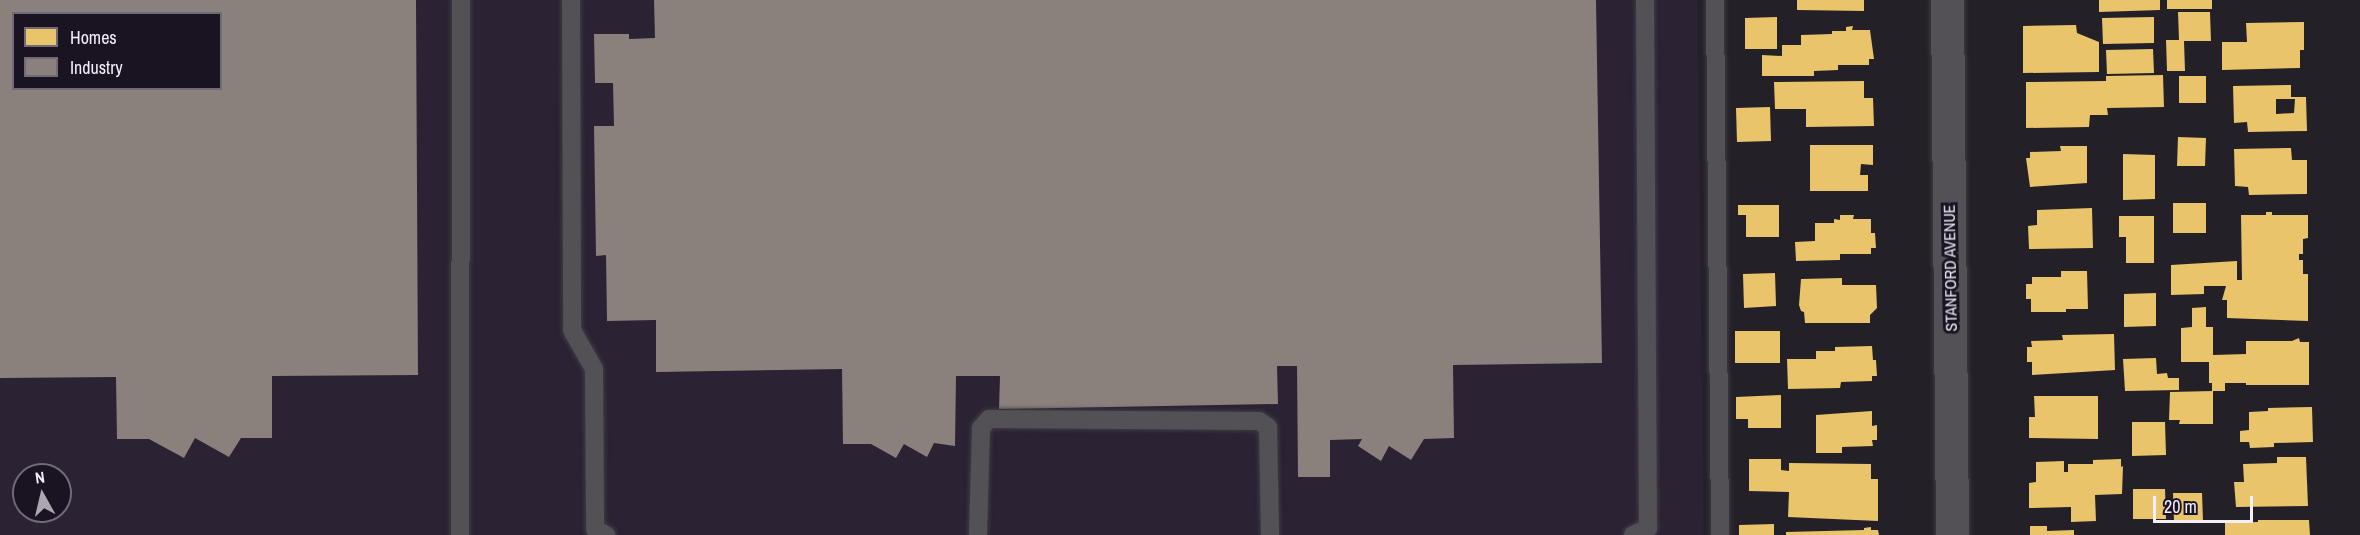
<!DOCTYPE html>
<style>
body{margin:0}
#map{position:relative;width:2360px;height:535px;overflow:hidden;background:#242028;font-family:"Archivo Narrow",sans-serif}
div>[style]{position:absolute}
.built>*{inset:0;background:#2b2233}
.homes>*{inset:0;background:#e9c46a}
.industry>*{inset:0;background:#8a817c}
.roads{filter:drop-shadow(0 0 2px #3f3b42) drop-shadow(0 0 2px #3f3b42)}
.service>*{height:18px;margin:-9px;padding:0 9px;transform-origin:9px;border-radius:9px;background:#535056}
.minor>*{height:33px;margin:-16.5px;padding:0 16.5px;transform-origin:16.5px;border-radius:16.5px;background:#535056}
span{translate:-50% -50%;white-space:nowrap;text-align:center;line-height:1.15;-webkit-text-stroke:6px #1a1321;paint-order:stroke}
.street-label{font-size:16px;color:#f3eef8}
.legend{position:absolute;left:12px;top:12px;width:210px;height:78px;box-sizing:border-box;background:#1a1321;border:2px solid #716b77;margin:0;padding:8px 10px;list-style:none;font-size:18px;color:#f3eef8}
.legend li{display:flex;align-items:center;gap:12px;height:30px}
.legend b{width:30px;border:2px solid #716b77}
.north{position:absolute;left:12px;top:463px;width:60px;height:60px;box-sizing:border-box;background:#1a1321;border:2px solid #716b77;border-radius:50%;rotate:352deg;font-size:16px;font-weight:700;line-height:24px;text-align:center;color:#f3eef8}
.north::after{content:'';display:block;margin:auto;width:21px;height:27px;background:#aba6af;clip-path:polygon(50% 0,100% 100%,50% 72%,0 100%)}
.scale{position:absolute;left:2153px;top:496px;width:100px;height:27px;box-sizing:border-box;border:3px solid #f3eef8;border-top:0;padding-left:8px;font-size:18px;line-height:21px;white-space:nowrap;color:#f3eef8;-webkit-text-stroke:4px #1a1321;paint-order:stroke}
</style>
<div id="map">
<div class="built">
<i style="clip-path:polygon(evenodd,0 0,1697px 0,1704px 535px,0 535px,0 0,14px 14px,220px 14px,220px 88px,14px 88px,14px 14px,0 0,24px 475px,60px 475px,60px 511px,24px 511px,24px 475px)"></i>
</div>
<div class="homes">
<i style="clip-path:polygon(1797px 0,1864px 0,1864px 11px,1797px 10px)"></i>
<i style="clip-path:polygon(2099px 0,2160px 0,2160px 10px,2099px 12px)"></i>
<i style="clip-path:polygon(2167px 0,2212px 0,2212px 9px,2167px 9px)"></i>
<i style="clip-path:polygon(2178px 12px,2210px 12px,2211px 41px,2184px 41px,2185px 71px,2167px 71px,2166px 40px,2179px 40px)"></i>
<i style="clip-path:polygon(1777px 17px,1777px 49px,1745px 49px,1745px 18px)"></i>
<i style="clip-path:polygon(2154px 17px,2154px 43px,2103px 44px,2102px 18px)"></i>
<i style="clip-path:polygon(2304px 22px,2304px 50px,2300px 50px,2300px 68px,2222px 70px,2222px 42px,2247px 42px,2246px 23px)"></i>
<i style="clip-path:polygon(2076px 25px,2077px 33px,2099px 42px,2099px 72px,2023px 73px,2023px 26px)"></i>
<i style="clip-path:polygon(1853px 26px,1852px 30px,1870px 30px,1874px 59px,1869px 59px,1869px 65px,1838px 65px,1838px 70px,1814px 71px,1814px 76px,1762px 76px,1762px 55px,1782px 56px,1782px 45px,1801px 45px,1801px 35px,1832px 34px,1832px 31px,1846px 31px,1846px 27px)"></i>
<i style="clip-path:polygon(2153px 49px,2154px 73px,2107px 74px,2106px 50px)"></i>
<i style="clip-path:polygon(2163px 75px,2164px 107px,2107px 108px,2108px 115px,2090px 115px,2089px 127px,2026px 128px,2026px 82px,2106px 81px,2106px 76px)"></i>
<i style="clip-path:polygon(2179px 76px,2206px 76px,2206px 103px,2179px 103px)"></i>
<i style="clip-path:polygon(1864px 81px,1864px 98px,1873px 98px,1874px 126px,1806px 127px,1806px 109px,1775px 109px,1774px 82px)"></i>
<i style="clip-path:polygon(evenodd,2291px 85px,2291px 97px,2306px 97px,2307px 131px,2248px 132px,2247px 122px,2234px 123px,2233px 86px,2291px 85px,2276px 99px,2295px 99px,2294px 113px,2276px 114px,2276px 99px)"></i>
<i style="clip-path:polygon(1770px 107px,1771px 141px,1737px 142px,1736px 108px)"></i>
<i style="clip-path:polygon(2178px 137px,2206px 138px,2205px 166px,2177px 166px)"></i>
<i style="clip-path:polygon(1810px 145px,1873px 145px,1873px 165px,1861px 164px,1860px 175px,1868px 175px,1868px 191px,1810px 191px)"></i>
<i style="clip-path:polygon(2060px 146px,2087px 146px,2087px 183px,2030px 187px,2026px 158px,2030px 158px,2030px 152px,2061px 151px)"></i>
<i style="clip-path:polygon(2291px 148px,2292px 160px,2307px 160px,2307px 194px,2249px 195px,2248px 187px,2235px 186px,2234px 149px)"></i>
<i style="clip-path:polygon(2123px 154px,2155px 155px,2155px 199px,2123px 200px)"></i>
<i style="clip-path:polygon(2173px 203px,2206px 203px,2206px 233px,2173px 233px)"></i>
<i style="clip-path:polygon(1738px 205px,1779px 205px,1779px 237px,1746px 237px,1746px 215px,1738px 215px)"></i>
<i style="clip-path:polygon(2092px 208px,2093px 248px,2029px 249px,2028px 226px,2037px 225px,2037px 210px)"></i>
<i style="clip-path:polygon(2266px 212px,2272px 212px,2272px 215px,2308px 215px,2308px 238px,2303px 239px,2303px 254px,2299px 254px,2299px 260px,2303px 260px,2303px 274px,2308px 274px,2308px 321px,2227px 318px,2227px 300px,2222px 300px,2226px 286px,2204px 286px,2204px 294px,2171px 295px,2171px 265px,2237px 261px,2237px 280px,2242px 280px,2241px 215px,2266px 215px)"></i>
<i style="clip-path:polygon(1840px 215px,1854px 215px,1853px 219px,1871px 219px,1871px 233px,1875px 233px,1876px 248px,1871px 248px,1871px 254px,1840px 254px,1840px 260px,1796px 261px,1795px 242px,1815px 241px,1815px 223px,1834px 223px,1834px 219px,1840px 220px)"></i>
<i style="clip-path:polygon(2119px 216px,2154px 216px,2154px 263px,2126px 263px,2126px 237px,2119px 237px)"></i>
<i style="clip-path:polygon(2061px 271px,2087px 271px,2088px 309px,2066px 309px,2066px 312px,2031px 312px,2031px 299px,2026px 299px,2026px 284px,2032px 284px,2032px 277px,2061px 277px)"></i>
<i style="clip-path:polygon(1775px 273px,1776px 306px,1744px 308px,1743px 274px)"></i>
<i style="clip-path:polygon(1842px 278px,1842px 285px,1876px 285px,1877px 308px,1870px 315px,1870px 323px,1805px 323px,1804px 312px,1801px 311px,1799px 305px,1801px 279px)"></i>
<i style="clip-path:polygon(2156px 293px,2156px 326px,2124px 327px,2124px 294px)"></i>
<i style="clip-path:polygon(2206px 307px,2206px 327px,2213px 327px,2213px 355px,2246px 354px,2246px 341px,2292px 341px,2299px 338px,2300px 342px,2309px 342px,2309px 385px,2246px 385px,2246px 383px,2225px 383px,2225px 391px,2212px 391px,2212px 383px,2209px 383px,2209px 362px,2181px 362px,2181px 328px,2192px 327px,2192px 308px)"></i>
<i style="clip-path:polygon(1735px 331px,1780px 331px,1780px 363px,1735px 363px)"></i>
<i style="clip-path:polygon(2114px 334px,2115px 370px,2032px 375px,2032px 362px,2027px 362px,2027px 347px,2032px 347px,2031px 341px,2063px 340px,2062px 335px)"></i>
<i style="clip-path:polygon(1872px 346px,1873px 360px,1876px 360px,1877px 376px,1872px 376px,1872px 381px,1841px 382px,1840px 388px,1788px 389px,1787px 359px,1816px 359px,1816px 351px,1835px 351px,1835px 347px)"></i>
<i style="clip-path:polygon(2156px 358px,2157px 374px,2167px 373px,2168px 378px,2179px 378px,2179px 390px,2125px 391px,2123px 359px)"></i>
<i style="clip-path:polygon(2213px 391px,2213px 424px,2179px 424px,2180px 420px,2169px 420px,2170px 392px)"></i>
<i style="clip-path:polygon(1781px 395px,1781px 428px,1748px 428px,1748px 419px,1736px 419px,1736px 397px)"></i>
<i style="clip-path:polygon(2034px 396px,2098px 396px,2098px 439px,2029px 438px,2029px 417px,2035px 417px)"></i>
<i style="clip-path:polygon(2312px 407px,2313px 442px,2274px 443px,2274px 447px,2250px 448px,2249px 442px,2240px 442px,2240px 431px,2249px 430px,2249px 412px,2268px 411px,2268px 408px)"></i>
<i style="clip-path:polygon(1872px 411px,1872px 426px,1877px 425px,1877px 440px,1872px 440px,1873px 446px,1842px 447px,1842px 453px,1816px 453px,1816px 415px)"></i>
<i style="clip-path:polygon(2132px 422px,2165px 422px,2166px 455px,2132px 456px)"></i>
<i style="clip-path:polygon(2277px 457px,2306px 457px,2308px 506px,2236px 507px,2234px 482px,2244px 482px,2243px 464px,2277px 463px)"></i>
<i style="clip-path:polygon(1749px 459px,1781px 459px,1781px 470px,1789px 471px,1789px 463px,1871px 464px,1871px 479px,1878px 479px,1878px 521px,1788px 517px,1789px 492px,1749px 491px)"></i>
<i style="clip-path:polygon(2121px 459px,2121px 467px,2123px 466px,2122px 494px,2095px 495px,2096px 521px,2071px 522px,2071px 507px,2029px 508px,2029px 483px,2036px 482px,2036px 462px,2064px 461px,2064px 472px,2068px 472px,2068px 464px,2093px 464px,2093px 460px)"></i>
<i style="clip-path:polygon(2133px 489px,2165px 489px,2166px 519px,2133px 519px)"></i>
<i style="clip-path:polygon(2173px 493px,2202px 493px,2203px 521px,2174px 521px)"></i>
<i style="clip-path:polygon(2258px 520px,2309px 520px,2310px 535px,2225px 535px,2225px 523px,2258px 522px)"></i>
<i style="clip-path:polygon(1774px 524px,1774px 535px,1739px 535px,1739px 525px)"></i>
<i style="clip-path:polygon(2030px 526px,2047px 526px,2047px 531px,2074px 530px,2074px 535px,2030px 535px)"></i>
<i style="clip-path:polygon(1871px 527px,1871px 530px,1878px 530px,1879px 535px,1786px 535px,1786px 532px,1864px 530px,1864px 528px)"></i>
</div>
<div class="industry">
<i style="clip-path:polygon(evenodd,0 0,416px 0,418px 375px,272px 376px,272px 438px,241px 438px,229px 457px,195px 438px,184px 458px,149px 439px,117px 439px,116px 377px,0 378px,0 0,14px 14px,220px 14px,220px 88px,14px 88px,14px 14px)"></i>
<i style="clip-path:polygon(654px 0,1596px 0,1602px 363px,1453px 365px,1454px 438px,1424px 439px,1411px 460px,1389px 446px,1381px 461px,1358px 446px,1362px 439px,1330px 440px,1330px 477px,1298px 477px,1297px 366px,1277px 366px,1278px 404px,999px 409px,1000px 376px,956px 376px,955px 446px,934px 443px,927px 457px,904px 444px,896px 458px,871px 444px,843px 444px,842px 369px,656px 372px,656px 320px,607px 321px,606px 255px,596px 256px,594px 126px,614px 126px,613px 83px,595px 83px,594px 34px,629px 34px,629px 39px,655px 38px)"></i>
</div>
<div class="roads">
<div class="service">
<i style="left:571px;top:0;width:330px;rotate:89.8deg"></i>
<i style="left:572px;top:330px;width:45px;rotate:60.6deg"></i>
<i style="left:594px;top:369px;width:160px;rotate:89.6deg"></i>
<i style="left:595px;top:529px;width:13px;rotate:29deg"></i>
<i style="left:1715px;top:0;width:535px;rotate:89.46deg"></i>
<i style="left:460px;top:535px;width:535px;rotate:-89.89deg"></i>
<i style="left:978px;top:535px;width:107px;rotate:-88.4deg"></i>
<i style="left:981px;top:428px;width:12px;rotate:-48deg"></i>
<i style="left:989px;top:419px;width:270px;rotate:0.4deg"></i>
<i style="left:1259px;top:421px;width:11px;rotate:34deg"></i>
<i style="left:1268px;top:427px;width:108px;rotate:88.9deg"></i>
<i style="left:1633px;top:535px;width:17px;rotate:-25deg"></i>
<i style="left:1648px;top:528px;width:528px;rotate:-90.33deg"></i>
</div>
<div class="minor">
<i style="left:1947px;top:0;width:535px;rotate:89.46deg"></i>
</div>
</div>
<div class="street-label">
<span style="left:1950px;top:268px;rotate:-91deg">STANFORD AVENUE</span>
</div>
<ul class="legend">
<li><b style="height:16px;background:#e9c46a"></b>Homes</li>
<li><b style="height:16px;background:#8a817c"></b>Industry</li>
</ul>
<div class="north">N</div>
<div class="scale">20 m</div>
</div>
